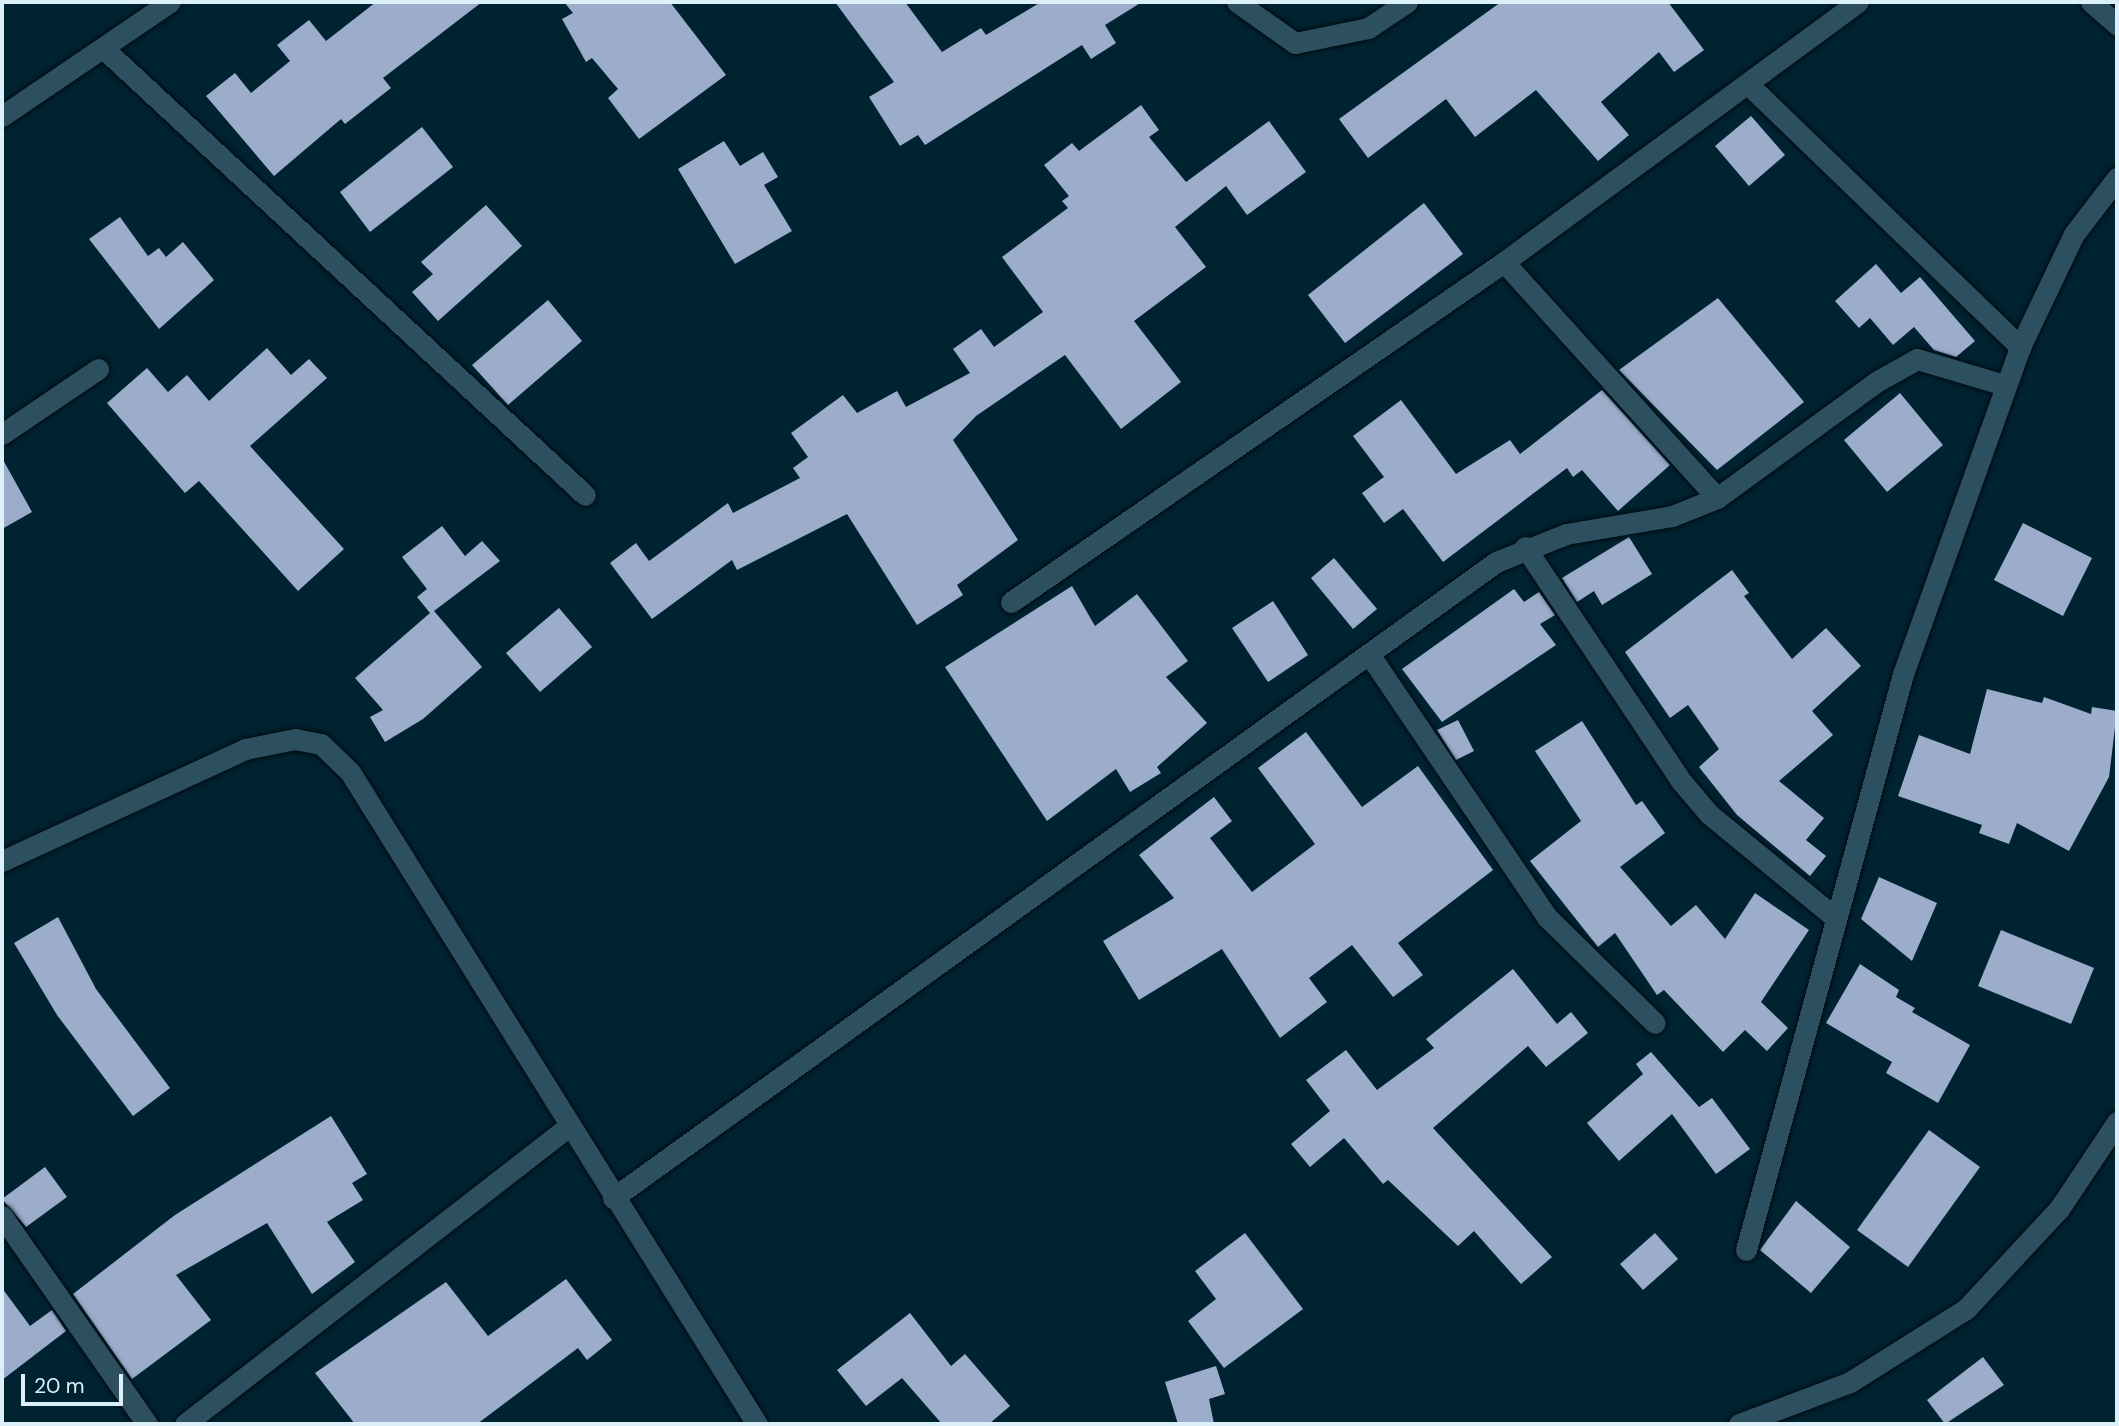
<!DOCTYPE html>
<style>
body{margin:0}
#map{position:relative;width:2119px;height:1426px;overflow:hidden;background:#002331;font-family:"DM Sans",sans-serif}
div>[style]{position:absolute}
.building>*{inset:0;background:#9cadcc}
.roads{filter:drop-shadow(0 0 2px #000b12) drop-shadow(0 0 2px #000b12)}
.street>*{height:21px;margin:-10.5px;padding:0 10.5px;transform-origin:10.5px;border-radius:10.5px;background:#2c505f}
span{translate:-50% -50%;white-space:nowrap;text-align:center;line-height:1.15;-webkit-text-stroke:7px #002331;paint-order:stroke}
.frame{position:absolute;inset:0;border:4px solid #dcf0f9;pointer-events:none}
.scale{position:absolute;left:21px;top:1374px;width:102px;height:32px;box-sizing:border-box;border:4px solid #dcf0f9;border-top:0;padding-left:9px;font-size:21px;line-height:24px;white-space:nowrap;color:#dcf0f9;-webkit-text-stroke:5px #002331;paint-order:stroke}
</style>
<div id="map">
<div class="building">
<i style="clip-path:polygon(376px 2px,482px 2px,383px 78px,391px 88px,345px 124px,341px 119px,274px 176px,206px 96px,235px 73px,251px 93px,290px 61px,277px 45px,309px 20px,326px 41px)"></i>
<i style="clip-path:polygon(564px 2px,670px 2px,726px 75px,639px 139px,608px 98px,618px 89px,592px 58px,586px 62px,562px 19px,573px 13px)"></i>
<i style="clip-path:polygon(835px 2px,905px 2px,942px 52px,981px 28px,986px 35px,1041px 2px,1142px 2px,1105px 25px,1116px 43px,1091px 59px,1082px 45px,925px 145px,918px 135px,900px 146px,869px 97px,894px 82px)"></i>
<i style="clip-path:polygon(1501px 2px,1668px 2px,1704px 50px,1674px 72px,1659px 52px,1601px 102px,1629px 135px,1598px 161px,1536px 90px,1475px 137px,1446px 99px,1368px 158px,1339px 119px)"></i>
<i style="clip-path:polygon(1141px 105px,1159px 130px,1149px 137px,1186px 182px,1269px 121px,1306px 172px,1247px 215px,1226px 186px,1175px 227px,1206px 267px,1134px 321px,1181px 382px,1121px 429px,1065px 355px,976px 416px,953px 440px,1018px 540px,957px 585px,963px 595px,917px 625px,847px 514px,737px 570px,732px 560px,652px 619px,610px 563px,636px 543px,649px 561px,728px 503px,733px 513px,800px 478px,793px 468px,808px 457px,791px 433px,843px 395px,857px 413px,897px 391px,906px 407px,970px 373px,953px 349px,981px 329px,994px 347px,1043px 312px,1002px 257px,1068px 208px,1062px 201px,1069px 196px,1044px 165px,1072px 143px,1079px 151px)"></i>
<i style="clip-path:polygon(1751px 116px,1785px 155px,1749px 186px,1715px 146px)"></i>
<i style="clip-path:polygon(422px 127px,453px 167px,370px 232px,340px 192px)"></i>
<i style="clip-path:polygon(724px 141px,740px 166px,763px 152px,778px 177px,764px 185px,792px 231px,735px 264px,678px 169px)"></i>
<i style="clip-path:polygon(1424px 203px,1463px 254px,1345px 343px,1308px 295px)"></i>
<i style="clip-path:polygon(486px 205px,522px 246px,438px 321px,412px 292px,433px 274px,421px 262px)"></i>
<i style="clip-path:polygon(120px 217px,148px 256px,159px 248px,166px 257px,183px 242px,214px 280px,159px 329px,89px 239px)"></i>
<i style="clip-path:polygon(1876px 264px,1901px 293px,1920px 277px,1975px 341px,1956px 357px,1934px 350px,1914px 327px,1893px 345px,1870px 318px,1859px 328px,1835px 301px)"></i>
<i style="clip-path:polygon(1718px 298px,1804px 402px,1717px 470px,1619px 370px)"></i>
<i style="clip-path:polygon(548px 300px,582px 341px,508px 405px,472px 365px)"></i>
<i style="clip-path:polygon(267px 348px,291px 375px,309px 359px,327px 378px,250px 446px,344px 549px,298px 591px,199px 481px,185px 493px,107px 403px,147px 368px,168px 392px,187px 375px,209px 401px)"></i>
<i style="clip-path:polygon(1602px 390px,1670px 465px,1618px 511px,1582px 470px,1573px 477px,1567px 468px,1443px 562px,1403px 509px,1384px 523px,1362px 493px,1384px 477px,1353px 436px,1401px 400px,1456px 474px,1510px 440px,1520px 454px)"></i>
<i style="clip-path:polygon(1900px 393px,1943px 445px,1887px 492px,1844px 440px)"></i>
<i style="clip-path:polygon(2px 458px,32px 512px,2px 529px)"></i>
<i style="clip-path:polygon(2023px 523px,2092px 558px,2063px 616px,1994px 580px)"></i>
<i style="clip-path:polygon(442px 526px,465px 556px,482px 541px,500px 561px,434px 611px,482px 667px,423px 719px,385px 742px,370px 717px,383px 710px,355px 678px,430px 613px,417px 597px,427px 589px,402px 557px)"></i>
<i style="clip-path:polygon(1629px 537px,1652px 574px,1602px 605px,1594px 591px,1577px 602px,1562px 578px)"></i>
<i style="clip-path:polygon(1334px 558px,1377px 609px,1353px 629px,1311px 578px)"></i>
<i style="clip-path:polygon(1732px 570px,1749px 593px,1744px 596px,1792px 659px,1826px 628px,1861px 666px,1812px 711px,1833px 735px,1779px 781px,1824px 818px,1806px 840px,1826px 856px,1810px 876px,1737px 815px,1699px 767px,1719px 749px,1688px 705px,1670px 718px,1625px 652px)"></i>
<i style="clip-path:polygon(1072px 586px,1095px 626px,1137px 594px,1188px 661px,1166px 677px,1207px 723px,1157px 767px,1161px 773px,1130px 792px,1116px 769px,1047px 821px,945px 667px)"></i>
<i style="clip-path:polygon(1514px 589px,1524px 602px,1539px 592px,1555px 615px,1540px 624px,1556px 645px,1442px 722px,1402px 669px)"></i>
<i style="clip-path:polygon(1273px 601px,1308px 655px,1268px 682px,1232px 628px)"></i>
<i style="clip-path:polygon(559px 608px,592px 647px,540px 692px,506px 653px)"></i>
<i style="clip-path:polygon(1987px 689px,2042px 703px,2044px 697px,2091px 714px,2092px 707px,2117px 711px,2109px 777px,2069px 851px,2017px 823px,2009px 844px,1979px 833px,1982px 825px,1898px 796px,1919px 735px,1970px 754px)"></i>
<i style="clip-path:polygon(1458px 720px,1474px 751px,1456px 760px,1437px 730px)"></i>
<i style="clip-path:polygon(1582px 721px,1636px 805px,1642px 801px,1665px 833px,1620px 867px,1671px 926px,1696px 905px,1725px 939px,1755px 893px,1809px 930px,1761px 1002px,1788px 1028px,1767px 1051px,1745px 1030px,1723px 1052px,1664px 990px,1657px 995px,1615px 933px,1598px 947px,1530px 861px,1581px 821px,1535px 751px)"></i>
<i style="clip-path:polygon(1306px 732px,1362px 807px,1418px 766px,1493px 870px,1398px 943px,1423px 975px,1393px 997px,1352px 945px,1309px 978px,1327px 1002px,1280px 1038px,1222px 949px,1139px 1000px,1103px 941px,1174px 898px,1139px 855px,1214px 797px,1232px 821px,1210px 838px,1252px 892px,1315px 844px,1258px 768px)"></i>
<i style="clip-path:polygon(1879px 877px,1937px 903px,1912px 961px,1861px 919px)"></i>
<i style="clip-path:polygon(58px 917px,96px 989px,170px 1088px,133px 1116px,57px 1015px,14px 943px)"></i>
<i style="clip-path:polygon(2001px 930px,2094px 968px,2071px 1024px,1978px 986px)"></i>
<i style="clip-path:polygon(1860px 964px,1899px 990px,1896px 997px,1915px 1008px,1912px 1012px,1970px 1045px,1938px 1103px,1886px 1073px,1892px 1062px,1826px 1023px)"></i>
<i style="clip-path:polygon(1513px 969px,1557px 1024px,1571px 1012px,1588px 1033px,1546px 1067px,1528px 1046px,1433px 1128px,1552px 1257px,1521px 1284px,1474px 1231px,1458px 1246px,1388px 1180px,1383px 1184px,1344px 1138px,1310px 1167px,1291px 1144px,1330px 1111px,1306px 1080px,1346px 1050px,1377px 1090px,1434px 1048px,1426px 1039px)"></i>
<i style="clip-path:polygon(1651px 1052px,1699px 1107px,1712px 1098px,1750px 1149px,1716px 1174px,1672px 1114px,1619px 1161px,1587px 1123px,1643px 1074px,1636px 1064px)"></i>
<i style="clip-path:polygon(331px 1116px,367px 1174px,352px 1183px,363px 1200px,327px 1222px,355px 1262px,312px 1294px,267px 1223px,176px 1275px,211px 1320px,132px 1379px,73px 1294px,175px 1215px)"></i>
<i style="clip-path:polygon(1929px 1130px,1980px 1167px,1908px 1267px,1857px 1230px)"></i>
<i style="clip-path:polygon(45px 1167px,67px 1197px,26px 1227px,2px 1199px)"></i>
<i style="clip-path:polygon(1796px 1201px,1850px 1247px,1811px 1293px,1760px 1250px)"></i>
<i style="clip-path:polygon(1245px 1233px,1303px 1309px,1224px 1368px,1188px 1321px,1216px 1299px,1195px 1271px)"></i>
<i style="clip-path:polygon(1655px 1233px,1678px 1259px,1643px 1290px,1620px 1264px)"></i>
<i style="clip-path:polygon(566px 1279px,612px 1340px,587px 1360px,578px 1348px,477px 1424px,355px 1424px,315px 1373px,446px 1282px,488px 1336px)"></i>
<i style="clip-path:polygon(2px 1288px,30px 1326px,52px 1310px,66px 1331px,2px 1380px)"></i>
<i style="clip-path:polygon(910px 1313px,951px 1366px,965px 1354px,1010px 1406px,989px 1424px,942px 1424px,902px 1378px,866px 1406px,837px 1370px)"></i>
<i style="clip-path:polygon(1983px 1357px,2004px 1385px,1945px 1424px,1927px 1400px)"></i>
<i style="clip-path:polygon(1216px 1366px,1225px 1394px,1209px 1399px,1214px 1424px,1178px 1424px,1165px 1382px)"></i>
</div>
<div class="roads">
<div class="street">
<i style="left:1237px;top:2px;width:71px;rotate:35.3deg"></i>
<i style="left:1295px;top:43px;width:75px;rotate:-11.6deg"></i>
<i style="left:1368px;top:28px;width:47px;rotate:-33.7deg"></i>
<i style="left:2091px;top:2px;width:35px;rotate:41deg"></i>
<i style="left:103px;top:48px;width:657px;rotate:42.84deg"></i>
<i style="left:1750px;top:86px;width:376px;rotate:44deg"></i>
<i style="left:2px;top:116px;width:203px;rotate:-34.2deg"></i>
<i style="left:1504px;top:262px;width:318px;rotate:47.9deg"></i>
<i style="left:2px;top:434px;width:116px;rotate:-34.1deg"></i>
<i style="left:1525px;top:547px;width:281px;rotate:56.3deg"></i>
<i style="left:1681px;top:781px;width:43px;rotate:49.7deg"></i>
<i style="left:1709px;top:814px;width:161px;rotate:39.4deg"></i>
<i style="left:1011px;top:602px;width:599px;rotate:-34.59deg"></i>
<i style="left:1504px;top:262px;width:439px;rotate:-36.3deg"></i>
<i style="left:1369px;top:654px;width:318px;rotate:55.9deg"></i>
<i style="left:1547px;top:917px;width:151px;rotate:44.5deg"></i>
<i style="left:2px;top:861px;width:268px;rotate:-24.7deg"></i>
<i style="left:245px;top:749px;width:51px;rotate:-11.3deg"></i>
<i style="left:295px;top:739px;width:26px;rotate:11deg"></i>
<i style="left:321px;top:744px;width:40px;rotate:44deg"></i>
<i style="left:350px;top:772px;width:769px;rotate:58.03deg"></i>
<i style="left:613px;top:1198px;width:1088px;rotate:-35.76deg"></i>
<i style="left:1496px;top:562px;width:75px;rotate:-21.8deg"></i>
<i style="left:1566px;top:534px;width:108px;rotate:-9.6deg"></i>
<i style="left:1672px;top:516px;width:48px;rotate:-21.8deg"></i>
<i style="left:1717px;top:498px;width:197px;rotate:-36.1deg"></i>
<i style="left:1876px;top:382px;width:47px;rotate:-29.3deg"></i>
<i style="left:1917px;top:359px;width:91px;rotate:16.6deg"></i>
<i style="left:2px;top:1216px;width:254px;rotate:55.1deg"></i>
<i style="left:1746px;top:1250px;width:597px;rotate:-74.75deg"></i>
<i style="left:1903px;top:674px;width:347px;rotate:-70.3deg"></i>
<i style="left:2020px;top:347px;width:125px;rotate:-64.5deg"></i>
<i style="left:2074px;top:234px;width:71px;rotate:-52.5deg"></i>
<i style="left:185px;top:1424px;width:485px;rotate:-37.8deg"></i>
<i style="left:1739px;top:1424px;width:119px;rotate:-20.7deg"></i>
<i style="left:1850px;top:1382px;width:137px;rotate:-32.2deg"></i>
<i style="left:1966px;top:1309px;width:137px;rotate:-47.1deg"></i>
<i style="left:2059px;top:1209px;width:105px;rotate:-56.3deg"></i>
</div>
</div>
<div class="frame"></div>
<div class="scale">20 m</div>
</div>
